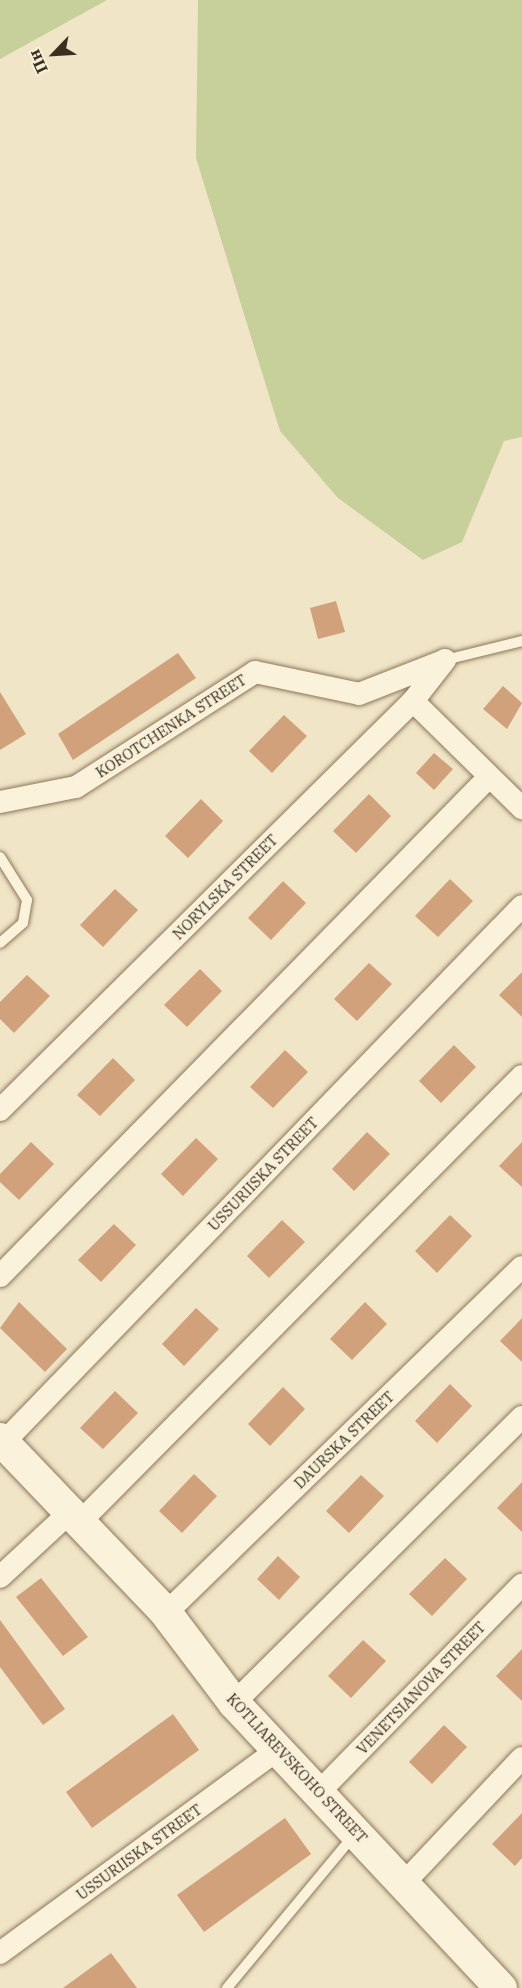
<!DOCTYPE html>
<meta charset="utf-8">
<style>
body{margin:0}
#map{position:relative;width:522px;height:1988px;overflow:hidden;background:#f0e5c7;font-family:"IBM Plex Serif",serif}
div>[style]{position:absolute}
.green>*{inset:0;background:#c7cf9a}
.building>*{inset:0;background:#d0a17b}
.roads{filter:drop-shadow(0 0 2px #8d775b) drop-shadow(0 0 2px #8d775b)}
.lane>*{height:10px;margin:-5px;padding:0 5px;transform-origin:5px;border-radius:5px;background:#faf2db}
.street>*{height:22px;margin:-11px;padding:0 11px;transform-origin:11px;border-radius:11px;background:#faf2db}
.secondary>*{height:32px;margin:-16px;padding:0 16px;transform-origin:16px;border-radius:16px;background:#faf2db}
span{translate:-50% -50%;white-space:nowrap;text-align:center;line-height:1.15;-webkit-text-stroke:4.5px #f7efd7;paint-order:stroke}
.street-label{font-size:15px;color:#3d2f1f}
.north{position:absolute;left:24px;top:24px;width:60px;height:60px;-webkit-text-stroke:4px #f7efd7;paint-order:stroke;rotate:245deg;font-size:16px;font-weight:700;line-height:24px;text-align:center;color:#3d2f1f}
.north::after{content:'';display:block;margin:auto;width:21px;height:27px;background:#3d2f1f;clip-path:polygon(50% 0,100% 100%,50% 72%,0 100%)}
</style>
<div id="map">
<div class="green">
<i style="clip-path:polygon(0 0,107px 0,0 59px)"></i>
<i style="clip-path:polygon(198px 0,522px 0,522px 437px,504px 441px,462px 542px,423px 560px,338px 498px,280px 431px,196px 158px)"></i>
</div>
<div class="building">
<i style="clip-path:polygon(336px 601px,345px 632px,318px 639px,310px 608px)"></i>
<i style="clip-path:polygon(178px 653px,196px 678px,73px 760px,58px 734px)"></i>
<i style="clip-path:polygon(503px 686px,522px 703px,507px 729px,483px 709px)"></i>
<i style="clip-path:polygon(0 692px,26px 734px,0 750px)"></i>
<i style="clip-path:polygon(284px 715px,307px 736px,272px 773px,249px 751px)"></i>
<i style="clip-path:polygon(434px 753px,453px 769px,434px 790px,416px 773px)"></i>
<i style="clip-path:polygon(369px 794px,391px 816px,356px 853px,333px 831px)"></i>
<i style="clip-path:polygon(201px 799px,223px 821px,188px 858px,165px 836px)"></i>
<i style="clip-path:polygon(450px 879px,473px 901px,438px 937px,415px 916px)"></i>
<i style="clip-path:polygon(283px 881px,306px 903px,271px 940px,248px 918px)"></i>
<i style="clip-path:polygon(115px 889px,138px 910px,103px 947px,80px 925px)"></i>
<i style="clip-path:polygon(369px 963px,392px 984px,357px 1021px,334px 999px)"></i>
<i style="clip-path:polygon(200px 969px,222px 991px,187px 1027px,164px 1005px)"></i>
<i style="clip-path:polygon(522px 972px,522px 1017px,499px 995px)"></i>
<i style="clip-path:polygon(27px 975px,50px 996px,14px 1033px,0 1019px,0 1002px)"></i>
<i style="clip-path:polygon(454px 1045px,476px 1067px,441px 1103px,419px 1081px)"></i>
<i style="clip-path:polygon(285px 1050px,308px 1072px,273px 1108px,250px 1087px)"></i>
<i style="clip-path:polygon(113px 1058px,135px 1080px,100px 1116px,77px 1095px)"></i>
<i style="clip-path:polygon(367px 1132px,390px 1154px,354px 1191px,332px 1169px)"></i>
<i style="clip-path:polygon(196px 1138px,218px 1159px,183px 1196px,161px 1174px)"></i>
<i style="clip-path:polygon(31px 1142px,54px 1164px,19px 1200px,0 1182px,0 1174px)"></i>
<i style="clip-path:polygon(522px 1142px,522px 1187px,499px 1166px)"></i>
<i style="clip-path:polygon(450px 1215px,472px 1236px,437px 1273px,415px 1251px)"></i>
<i style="clip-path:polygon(282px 1220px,305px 1242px,269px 1278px,247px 1256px)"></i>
<i style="clip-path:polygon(114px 1224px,136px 1245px,101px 1282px,78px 1260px)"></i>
<i style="clip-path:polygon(19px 1302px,67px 1349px,45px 1372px,0 1328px)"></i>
<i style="clip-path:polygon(365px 1302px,387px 1324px,352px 1360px,330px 1339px)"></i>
<i style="clip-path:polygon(196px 1308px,219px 1329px,184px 1366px,162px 1344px)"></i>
<i style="clip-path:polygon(522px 1318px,522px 1362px,500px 1341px)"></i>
<i style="clip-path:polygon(450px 1384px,472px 1406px,437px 1443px,415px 1421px)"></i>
<i style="clip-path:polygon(283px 1387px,305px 1409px,270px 1446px,248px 1424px)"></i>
<i style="clip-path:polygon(115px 1391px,138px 1413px,103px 1449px,80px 1428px)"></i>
<i style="clip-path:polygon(194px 1474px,217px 1496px,182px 1533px,159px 1511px)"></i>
<i style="clip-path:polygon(361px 1475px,384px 1496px,349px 1533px,326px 1511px)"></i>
<i style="clip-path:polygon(522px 1482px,522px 1532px,497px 1508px)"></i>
<i style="clip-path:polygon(278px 1556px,300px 1577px,279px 1600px,257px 1579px)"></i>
<i style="clip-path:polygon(445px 1558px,467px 1579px,432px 1616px,409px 1594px)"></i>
<i style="clip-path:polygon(41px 1578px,88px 1637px,63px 1656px,16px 1597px)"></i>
<i style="clip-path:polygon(0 1620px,65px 1709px,43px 1725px,0 1667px)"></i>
<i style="clip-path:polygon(363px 1640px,386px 1661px,351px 1698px,328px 1676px)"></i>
<i style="clip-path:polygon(522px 1649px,522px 1701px,496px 1676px)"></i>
<i style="clip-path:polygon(173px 1714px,199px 1750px,92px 1828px,66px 1792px)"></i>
<i style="clip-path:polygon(444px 1725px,467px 1747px,432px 1784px,409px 1762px)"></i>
<i style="clip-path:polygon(522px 1813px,522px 1858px,515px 1866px,492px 1844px)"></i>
<i style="clip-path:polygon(285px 1818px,311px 1854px,204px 1932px,177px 1895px)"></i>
<i style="clip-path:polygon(111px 1953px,137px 1988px,63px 1988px)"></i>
</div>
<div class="roads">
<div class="lane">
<i style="left:445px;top:660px;width:79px;rotate:-13.9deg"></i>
<i style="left:0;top:857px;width:51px;rotate:57.9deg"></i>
<i style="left:27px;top:900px;width:23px;rotate:100deg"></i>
<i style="left:23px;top:923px;width:30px;rotate:139deg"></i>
<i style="left:227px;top:1988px;width:197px;rotate:-50.3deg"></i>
</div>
<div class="street">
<i style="left:413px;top:701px;width:153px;rotate:44.5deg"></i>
<i style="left:0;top:802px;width:77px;rotate:-11.2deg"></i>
<i style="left:76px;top:787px;width:213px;rotate:-32.7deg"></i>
<i style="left:255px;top:672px;width:106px;rotate:11.9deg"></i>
<i style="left:359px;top:694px;width:90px;rotate:-21.4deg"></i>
<i style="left:0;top:1110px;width:581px;rotate:-44.72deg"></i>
<i style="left:413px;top:701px;width:52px;rotate:-52deg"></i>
<i style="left:0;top:1276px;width:697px;rotate:-45.58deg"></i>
<i style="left:4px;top:1442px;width:745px;rotate:-45.98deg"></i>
<i style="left:79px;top:1523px;width:629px;rotate:-45.26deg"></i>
<i style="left:0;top:1577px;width:94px;rotate:-42.8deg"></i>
<i style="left:166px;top:1613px;width:496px;rotate:-44.2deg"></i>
<i style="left:234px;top:1703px;width:406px;rotate:-44.8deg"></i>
<i style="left:319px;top:1792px;width:290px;rotate:-45.6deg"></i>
<i style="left:405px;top:1882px;width:170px;rotate:-46.7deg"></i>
<i style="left:0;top:1953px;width:343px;rotate:-36.2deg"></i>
</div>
<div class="secondary">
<i style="left:0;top:1439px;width:240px;rotate:46.3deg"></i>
<i style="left:166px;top:1613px;width:113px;rotate:52.9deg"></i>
<i style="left:234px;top:1703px;width:391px;rotate:46.9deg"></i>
</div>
</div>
<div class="street-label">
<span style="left:171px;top:726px;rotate:-33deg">KOROTCHENKA STREET</span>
<span style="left:225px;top:887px;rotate:-45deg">NORYLSKA STREET</span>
<span style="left:263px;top:1174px;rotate:-46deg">USSURIISKA STREET</span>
<span style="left:344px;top:1440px;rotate:-44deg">DAURSKA STREET</span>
<span style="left:421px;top:1688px;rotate:-46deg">VENETSIANOVA STREET</span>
<span style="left:297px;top:1768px;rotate:47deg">KOTLIAREVSKOHO STREET</span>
<span style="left:139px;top:1852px;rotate:-36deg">USSURIISKA STREET</span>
</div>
<div class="north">Пн</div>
</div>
